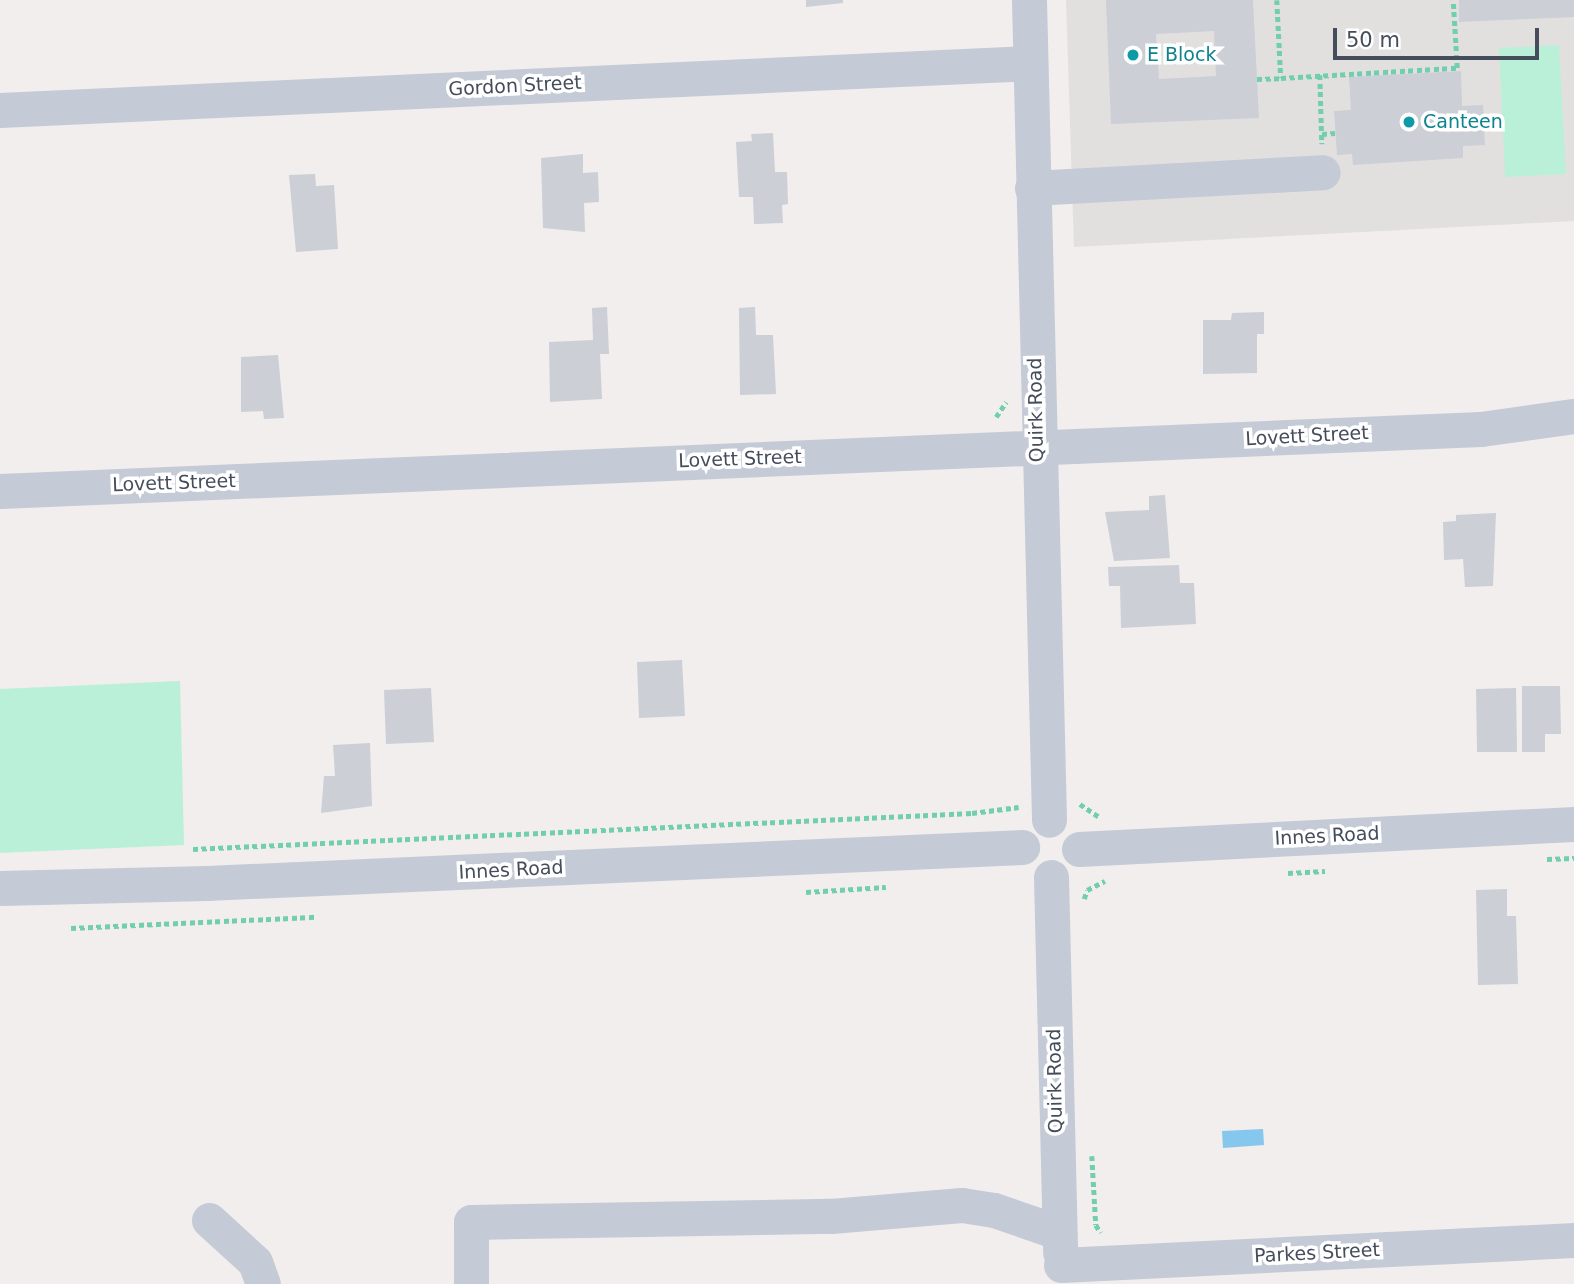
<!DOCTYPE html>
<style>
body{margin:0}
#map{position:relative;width:1574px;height:1284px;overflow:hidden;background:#f1eeed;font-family:"DejaVu Sans",sans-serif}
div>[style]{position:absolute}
.education>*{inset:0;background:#e2dfdf}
.green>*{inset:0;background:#baf0d8}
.water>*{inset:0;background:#86c7ee}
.building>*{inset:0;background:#cccfd6}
.path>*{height:4.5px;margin-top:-2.25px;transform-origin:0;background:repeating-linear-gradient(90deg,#71cfb0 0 5px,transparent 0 8.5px)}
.minor>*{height:35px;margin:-17.5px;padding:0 17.5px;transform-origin:17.5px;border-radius:17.5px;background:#c4cad6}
.dots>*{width:19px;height:19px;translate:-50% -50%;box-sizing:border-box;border:4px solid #fff;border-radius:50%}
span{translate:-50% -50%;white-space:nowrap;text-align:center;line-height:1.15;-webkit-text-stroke:7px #fff;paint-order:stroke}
.culture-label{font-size:19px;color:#0d838f}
.left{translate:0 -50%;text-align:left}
.street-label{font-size:19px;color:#454d5c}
.scale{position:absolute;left:1333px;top:28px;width:206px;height:32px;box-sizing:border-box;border:4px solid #454d5c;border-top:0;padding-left:9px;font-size:21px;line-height:24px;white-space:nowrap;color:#454d5c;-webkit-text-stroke:5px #fff;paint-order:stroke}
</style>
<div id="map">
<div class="education">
<i style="clip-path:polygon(1066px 0,1574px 0,1574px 221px,1074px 247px)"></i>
</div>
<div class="green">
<i style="clip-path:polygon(1559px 45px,1566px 174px,1505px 177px,1499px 48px)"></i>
<i style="clip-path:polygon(180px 681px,184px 845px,0 853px,0 689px)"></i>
</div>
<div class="water">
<i style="clip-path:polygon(1263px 1129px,1264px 1145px,1223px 1148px,1222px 1131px)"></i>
</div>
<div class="building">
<i style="clip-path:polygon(806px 0,843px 0,843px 3px,806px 7px)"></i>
<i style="clip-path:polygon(evenodd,1106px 0,1253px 0,1259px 118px,1111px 124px,1106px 0,1214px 31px,1216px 76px,1159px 79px,1156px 34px,1214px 31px)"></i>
<i style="clip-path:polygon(1459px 0,1574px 0,1574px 17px,1459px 22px)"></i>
<i style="clip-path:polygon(1461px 71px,1462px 106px,1483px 105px,1485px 145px,1463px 146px,1463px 158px,1353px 165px,1352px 154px,1337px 155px,1334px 111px,1351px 110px,1349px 77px)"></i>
<i style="clip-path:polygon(773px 133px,775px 172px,787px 172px,788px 204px,782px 205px,783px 223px,754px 224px,753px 197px,739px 197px,736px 142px,752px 141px,751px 134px)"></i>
<i style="clip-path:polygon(583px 154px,583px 173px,598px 172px,599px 202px,584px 203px,585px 232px,543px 228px,541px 158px)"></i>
<i style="clip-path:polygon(315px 174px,316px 186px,334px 185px,338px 249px,296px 252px,289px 175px)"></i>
<i style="clip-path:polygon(607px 307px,609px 354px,600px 354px,602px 399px,550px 402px,549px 342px,593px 340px,592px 308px)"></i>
<i style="clip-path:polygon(755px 307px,756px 335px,773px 335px,776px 394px,740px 395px,739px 308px)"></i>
<i style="clip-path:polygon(1264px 312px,1264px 334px,1257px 334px,1257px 373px,1203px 374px,1203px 320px,1231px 320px,1232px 313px)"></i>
<i style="clip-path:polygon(278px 355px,284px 418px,264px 419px,263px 411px,241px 412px,241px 357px)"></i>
<i style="clip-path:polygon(1165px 495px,1170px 558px,1114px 561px,1105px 512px,1149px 510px,1149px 496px)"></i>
<i style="clip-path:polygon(1496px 513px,1493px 586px,1465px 587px,1463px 559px,1444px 560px,1443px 522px,1456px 521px,1456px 515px)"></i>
<i style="clip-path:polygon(1179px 565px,1180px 583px,1194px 583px,1196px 624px,1121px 628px,1120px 586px,1109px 586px,1108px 567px)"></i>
<i style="clip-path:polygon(682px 660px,685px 716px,639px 718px,637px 662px)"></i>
<i style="clip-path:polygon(1522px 686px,1560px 686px,1561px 734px,1545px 734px,1545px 752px,1522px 752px)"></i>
<i style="clip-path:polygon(431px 688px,434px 742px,386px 744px,384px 690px)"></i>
<i style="clip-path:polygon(1516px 688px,1517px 752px,1477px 752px,1476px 689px)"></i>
<i style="clip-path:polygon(370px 743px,372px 806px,321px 813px,324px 776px,335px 776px,333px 745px)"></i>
<i style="clip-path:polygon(1507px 889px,1507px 916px,1516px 916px,1518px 984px,1478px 985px,1476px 890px)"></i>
</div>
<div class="path">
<i style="left:1277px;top:0;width:78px;rotate:87.1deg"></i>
<i style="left:1281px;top:78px;width:176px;rotate:-3.3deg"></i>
<i style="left:1457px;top:68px;width:68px;rotate:-93.4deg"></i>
<i style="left:1320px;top:75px;width:69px;rotate:88.3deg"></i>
<i style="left:1257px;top:79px;width:24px;rotate:-2deg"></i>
<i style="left:1322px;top:134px;width:13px;rotate:-4deg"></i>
<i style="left:996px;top:417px;width:18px;rotate:-56deg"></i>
<i style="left:1080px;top:804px;width:25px;rotate:34deg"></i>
<i style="left:193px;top:849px;width:780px;rotate:-2.65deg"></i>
<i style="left:972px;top:813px;width:47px;rotate:-7.3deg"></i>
<i style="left:1547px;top:859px;width:27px;rotate:-2deg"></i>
<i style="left:1288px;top:873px;width:37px;rotate:-3deg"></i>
<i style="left:806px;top:892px;width:80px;rotate:-3.6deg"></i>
<i style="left:1084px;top:899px;width:9px;rotate:-72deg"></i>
<i style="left:1087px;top:890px;width:20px;rotate:-27deg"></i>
<i style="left:71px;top:928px;width:246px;rotate:-2.6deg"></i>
<i style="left:1092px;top:1156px;width:69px;rotate:86.7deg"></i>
<i style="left:1096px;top:1225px;width:9px;rotate:58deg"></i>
</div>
<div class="minor">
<i style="left:1029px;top:0;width:820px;rotate:88.6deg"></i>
<i style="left:0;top:110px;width:1031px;rotate:-2.61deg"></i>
<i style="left:1032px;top:188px;width:291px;rotate:-3.1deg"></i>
<i style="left:0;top:491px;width:1482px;rotate:-2.4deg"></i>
<i style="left:1481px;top:429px;width:94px;rotate:-8deg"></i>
<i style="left:1079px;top:849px;width:496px;rotate:-2.9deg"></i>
<i style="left:1051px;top:877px;width:376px;rotate:88.6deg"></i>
<i style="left:0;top:888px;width:207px;rotate:-1.4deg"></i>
<i style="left:207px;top:883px;width:816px;rotate:-2.53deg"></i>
<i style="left:209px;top:1220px;width:62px;rotate:42.4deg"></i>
<i style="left:255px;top:1262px;width:23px;rotate:70deg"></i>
<i style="left:1061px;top:1265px;width:514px;rotate:-2.79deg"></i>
<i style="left:471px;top:1284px;width:62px;rotate:-90deg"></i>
<i style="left:471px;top:1222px;width:360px;rotate:-1deg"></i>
<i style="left:831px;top:1216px;width:131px;rotate:-4.8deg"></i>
<i style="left:962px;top:1205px;width:32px;rotate:9deg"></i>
<i style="left:994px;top:1210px;width:68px;rotate:19deg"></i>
</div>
<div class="dots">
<i style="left:1133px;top:55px;background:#0f9aa8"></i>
<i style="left:1409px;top:122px;background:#0f9aa8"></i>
</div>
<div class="culture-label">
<span class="left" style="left:1147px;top:55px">E Block</span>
<span class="left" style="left:1423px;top:122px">Canteen</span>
</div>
<div class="street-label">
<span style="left:515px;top:86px;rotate:-3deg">Gordon Street</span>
<span style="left:1036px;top:410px;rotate:-91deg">Quirk Road</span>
<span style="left:1307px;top:436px;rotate:-3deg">Lovett Street</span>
<span style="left:740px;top:459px;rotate:-2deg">Lovett Street</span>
<span style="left:174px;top:483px;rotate:-2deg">Lovett Street</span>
<span style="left:1327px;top:836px;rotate:-3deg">Innes Road</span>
<span style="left:511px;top:870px;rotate:-3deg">Innes Road</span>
<span style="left:1055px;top:1081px;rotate:-91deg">Quirk Road</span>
<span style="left:1317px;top:1253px;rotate:-3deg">Parkes Street</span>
</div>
<div class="scale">50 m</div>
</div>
